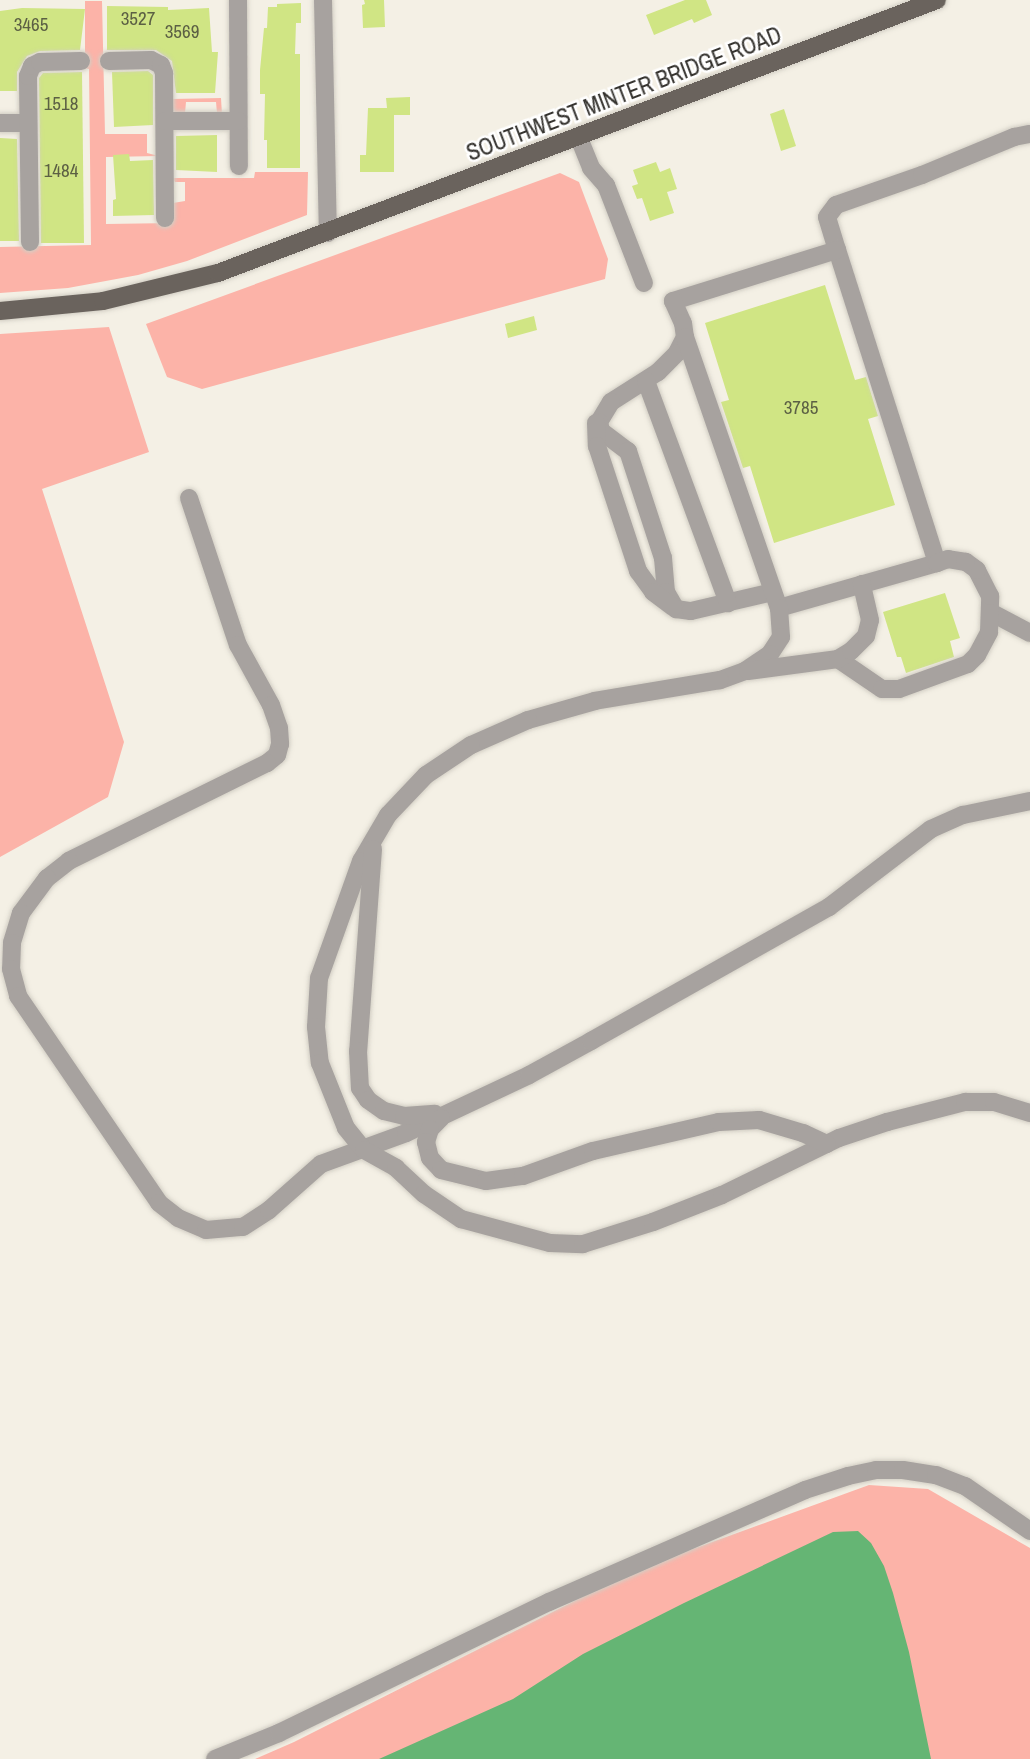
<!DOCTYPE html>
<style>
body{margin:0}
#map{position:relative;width:1030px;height:1759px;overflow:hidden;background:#f4f0e5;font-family:"Archivo Narrow",sans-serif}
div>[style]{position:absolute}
.green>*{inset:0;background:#fcb3a8}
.water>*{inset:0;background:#65b574}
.building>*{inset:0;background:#d0e584}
.roads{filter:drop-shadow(0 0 2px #d2cec4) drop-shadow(0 0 2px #d2cec4)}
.minor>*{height:18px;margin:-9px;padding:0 9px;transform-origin:9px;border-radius:9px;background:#a7a29f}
.major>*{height:18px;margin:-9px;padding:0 9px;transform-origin:9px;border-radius:9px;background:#6a635d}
span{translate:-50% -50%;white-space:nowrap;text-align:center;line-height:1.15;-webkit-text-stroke:5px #fff;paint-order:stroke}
.number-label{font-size:19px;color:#5c6044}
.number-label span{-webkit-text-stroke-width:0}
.street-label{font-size:23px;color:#35332f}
</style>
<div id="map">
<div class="green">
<i style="clip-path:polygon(85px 1px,102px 1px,105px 134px,147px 134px,147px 153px,159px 156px,106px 157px,106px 224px,173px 223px,173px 203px,185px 201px,185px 182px,175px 182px,172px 178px,254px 178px,255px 172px,308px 172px,307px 215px,187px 261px,138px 275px,68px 288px,0 293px,0 247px,91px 245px,89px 69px,85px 68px)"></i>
<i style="clip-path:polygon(221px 98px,222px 115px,217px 113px,216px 102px,186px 102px,185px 113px,175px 113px,173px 110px,172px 99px)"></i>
<i style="clip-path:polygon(560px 173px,579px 182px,608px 259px,605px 279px,202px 389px,167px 377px,146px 324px)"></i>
<i style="clip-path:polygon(109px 327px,149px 452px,42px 489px,124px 742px,108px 797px,0 857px,0 334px)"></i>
<i style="clip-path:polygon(869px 1485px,928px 1489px,1030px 1548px,1030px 1759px,255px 1759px,294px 1742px,638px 1569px)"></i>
</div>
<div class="water">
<i style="clip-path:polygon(858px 1531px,871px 1543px,884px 1566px,893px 1593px,909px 1652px,931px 1759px,379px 1759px,513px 1699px,583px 1654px,684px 1603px,833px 1532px)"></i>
</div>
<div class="building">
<i style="clip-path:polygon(364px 0,384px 0,385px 27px,363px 28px,362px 5px,365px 4px)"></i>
<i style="clip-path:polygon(685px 0,706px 0,712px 15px,694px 23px,692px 19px,654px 35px,646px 15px)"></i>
<i style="clip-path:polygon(301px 3px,301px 23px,296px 23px,295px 54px,300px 54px,300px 168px,267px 168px,267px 140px,264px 140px,265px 94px,260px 94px,260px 70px,264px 28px,267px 28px,268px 7px,277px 7px,277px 4px)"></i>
<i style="clip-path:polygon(107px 6px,168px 7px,168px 10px,209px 8px,212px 52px,218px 52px,215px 93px,176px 93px,172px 61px,156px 50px,107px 50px)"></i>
<i style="clip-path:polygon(22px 8px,85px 9px,80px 50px,40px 51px,27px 56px,17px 72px,17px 91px,0 91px,0 11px)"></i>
<i style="clip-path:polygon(148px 71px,153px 75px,153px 125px,114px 127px,112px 72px)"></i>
<i style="clip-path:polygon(82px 72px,84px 243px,41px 243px,39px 78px,43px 73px)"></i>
<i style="clip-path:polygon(410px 97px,410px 115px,394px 115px,394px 172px,360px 172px,360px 155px,366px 155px,368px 108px,387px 108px,386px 98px)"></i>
<i style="clip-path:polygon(784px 109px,796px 146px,781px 151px,770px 114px)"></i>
<i style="clip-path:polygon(217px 135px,217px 172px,176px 170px,176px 136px)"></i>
<i style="clip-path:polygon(0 138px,17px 139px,19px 241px,0 241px)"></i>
<i style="clip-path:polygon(129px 154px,130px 161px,153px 160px,154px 215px,113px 216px,113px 200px,116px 199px,113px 155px)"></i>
<i style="clip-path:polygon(656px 162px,660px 172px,670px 168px,677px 189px,667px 192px,674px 213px,650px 221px,642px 198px,637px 199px,632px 186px,638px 184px,633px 170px)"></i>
<i style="clip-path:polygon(825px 285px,855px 380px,866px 377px,878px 416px,868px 419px,895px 505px,774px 543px,750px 466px,743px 468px,721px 402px,729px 400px,705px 323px)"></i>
<i style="clip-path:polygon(534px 316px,537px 330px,508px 338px,505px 324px)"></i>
<i style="clip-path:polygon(945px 593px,960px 638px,950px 641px,954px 657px,906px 673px,901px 657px,897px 657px,883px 612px)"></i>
</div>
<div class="roads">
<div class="minor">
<i style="left:238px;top:0;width:166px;rotate:89.7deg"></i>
<i style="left:323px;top:0;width:233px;rotate:88.8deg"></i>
<i style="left:109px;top:61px;width:42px;rotate:-1.4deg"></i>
<i style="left:151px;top:60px;width:11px;rotate:27deg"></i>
<i style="left:161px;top:65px;width:9px;rotate:69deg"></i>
<i style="left:164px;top:73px;width:145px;rotate:89.6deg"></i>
<i style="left:165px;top:121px;width:73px"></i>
<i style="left:0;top:123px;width:28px"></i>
<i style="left:579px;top:138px;width:32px;rotate:68deg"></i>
<i style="left:591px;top:168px;width:23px;rotate:49deg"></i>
<i style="left:606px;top:185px;width:105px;rotate:68.8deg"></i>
<i style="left:30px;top:242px;width:166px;rotate:-90.7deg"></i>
<i style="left:28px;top:76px;width:11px;rotate:-68deg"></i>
<i style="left:32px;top:66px;width:9px;rotate:-27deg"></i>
<i style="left:40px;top:62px;width:41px;rotate:-1.4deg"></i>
<i style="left:837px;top:250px;width:34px;rotate:-107deg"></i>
<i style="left:827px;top:217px;width:15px;rotate:-53deg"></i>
<i style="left:836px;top:205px;width:91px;rotate:-19.2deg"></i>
<i style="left:922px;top:175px;width:100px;rotate:-22.4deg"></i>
<i style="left:1014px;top:137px;width:16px;rotate:-11deg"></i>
<i style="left:685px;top:337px;width:18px;rotate:117deg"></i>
<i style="left:677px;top:353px;width:27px;rotate:135deg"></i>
<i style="left:658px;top:372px;width:56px;rotate:147.4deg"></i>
<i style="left:611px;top:402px;width:23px;rotate:121deg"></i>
<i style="left:599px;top:422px;width:9px;rotate:77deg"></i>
<i style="left:601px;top:431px;width:34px;rotate:37deg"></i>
<i style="left:628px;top:451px;width:113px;rotate:71.9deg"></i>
<i style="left:663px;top:558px;width:34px;rotate:85deg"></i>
<i style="left:666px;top:592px;width:20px;rotate:60deg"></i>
<i style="left:676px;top:609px;width:15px;rotate:8deg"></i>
<i style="left:691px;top:611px;width:84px;rotate:-13deg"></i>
<i style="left:646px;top:381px;width:237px;rotate:69.7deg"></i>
<i style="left:596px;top:423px;width:23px;rotate:88deg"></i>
<i style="left:597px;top:446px;width:132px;rotate:71.8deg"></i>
<i style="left:638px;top:571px;width:26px;rotate:54deg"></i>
<i style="left:653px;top:592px;width:25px;rotate:37deg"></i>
<i style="left:189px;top:498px;width:155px;rotate:71.6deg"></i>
<i style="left:238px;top:645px;width:68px;rotate:61.2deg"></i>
<i style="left:271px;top:705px;width:24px;rotate:71deg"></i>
<i style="left:279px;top:728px;width:16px;rotate:86deg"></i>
<i style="left:280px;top:744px;width:11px;rotate:105deg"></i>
<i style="left:277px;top:755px;width:13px;rotate:141deg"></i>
<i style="left:267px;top:763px;width:221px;rotate:153.7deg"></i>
<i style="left:69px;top:861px;width:28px;rotate:142deg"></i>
<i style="left:47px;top:878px;width:44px;rotate:126.6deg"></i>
<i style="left:21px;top:913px;width:31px;rotate:107deg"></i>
<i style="left:12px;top:943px;width:26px;rotate:92deg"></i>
<i style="left:11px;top:969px;width:28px;rotate:75deg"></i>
<i style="left:18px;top:996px;width:250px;rotate:55.7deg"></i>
<i style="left:159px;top:1203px;width:24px;rotate:38deg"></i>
<i style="left:178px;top:1218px;width:30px;rotate:23deg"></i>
<i style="left:206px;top:1230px;width:37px;rotate:-5deg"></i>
<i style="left:243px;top:1227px;width:31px;rotate:-33deg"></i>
<i style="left:269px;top:1210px;width:69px;rotate:-41.5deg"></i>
<i style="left:321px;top:1164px;width:90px;rotate:-20deg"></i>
<i style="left:406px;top:1133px;width:136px;rotate:-25.2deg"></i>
<i style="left:529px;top:1075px;width:71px;rotate:-28.7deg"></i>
<i style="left:591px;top:1041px;width:273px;rotate:-29.4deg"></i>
<i style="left:829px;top:907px;width:128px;rotate:-37.4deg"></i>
<i style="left:931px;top:829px;width:35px;rotate:-24deg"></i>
<i style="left:963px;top:815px;width:68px;rotate:-11.8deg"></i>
<i style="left:779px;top:608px;width:164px;rotate:-15.9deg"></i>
<i style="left:937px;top:563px;width:329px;rotate:-107.7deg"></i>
<i style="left:837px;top:250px;width:172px;rotate:162.7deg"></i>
<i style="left:673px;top:301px;width:24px;rotate:66deg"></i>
<i style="left:683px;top:323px;width:14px;rotate:82deg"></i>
<i style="left:685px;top:337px;width:287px;rotate:70.9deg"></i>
<i style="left:779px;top:608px;width:29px;rotate:86deg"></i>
<i style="left:781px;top:637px;width:20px;rotate:123deg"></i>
<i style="left:770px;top:654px;width:30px;rotate:146deg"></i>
<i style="left:745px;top:671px;width:27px;rotate:160deg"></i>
<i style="left:720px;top:680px;width:127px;rotate:170.5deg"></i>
<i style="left:595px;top:701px;width:70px;rotate:164.2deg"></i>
<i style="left:528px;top:720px;width:62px;rotate:156.3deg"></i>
<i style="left:471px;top:745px;width:54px;rotate:146.3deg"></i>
<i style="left:426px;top:775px;width:55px;rotate:133.5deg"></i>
<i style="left:388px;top:815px;width:53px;rotate:120.4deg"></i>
<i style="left:361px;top:861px;width:124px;rotate:109.7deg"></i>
<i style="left:319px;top:978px;width:49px;rotate:93.5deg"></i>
<i style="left:316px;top:1027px;width:36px;rotate:84deg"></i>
<i style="left:320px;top:1063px;width:70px;rotate:68.2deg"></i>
<i style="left:346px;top:1128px;width:28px;rotate:51deg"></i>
<i style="left:364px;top:1150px;width:37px;rotate:29deg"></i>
<i style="left:396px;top:1168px;width:38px;rotate:43deg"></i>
<i style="left:424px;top:1194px;width:45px;rotate:34deg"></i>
<i style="left:461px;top:1219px;width:92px;rotate:15.1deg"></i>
<i style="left:550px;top:1243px;width:33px;rotate:2deg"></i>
<i style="left:583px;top:1244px;width:73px;rotate:-17.4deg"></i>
<i style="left:653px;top:1222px;width:74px;rotate:-21.4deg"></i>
<i style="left:722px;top:1195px;width:130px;rotate:-26deg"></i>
<i style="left:839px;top:1138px;width:51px;rotate:-18.4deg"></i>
<i style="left:887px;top:1122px;width:81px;rotate:-14.4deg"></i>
<i style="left:965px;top:1102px;width:29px"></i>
<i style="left:994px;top:1102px;width:38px;rotate:17deg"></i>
<i style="left:992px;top:613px;width:43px;rotate:27.8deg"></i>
<i style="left:838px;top:659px;width:53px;rotate:34.3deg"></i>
<i style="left:882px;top:689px;width:17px"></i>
<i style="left:899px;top:689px;width:73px;rotate:-19.9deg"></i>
<i style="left:968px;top:664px;width:13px;rotate:-45deg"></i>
<i style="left:977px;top:655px;width:26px;rotate:-62deg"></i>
<i style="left:989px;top:632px;width:36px;rotate:-88deg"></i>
<i style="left:990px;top:596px;width:29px;rotate:-117deg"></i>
<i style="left:977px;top:570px;width:14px;rotate:-144deg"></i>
<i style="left:966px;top:562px;width:18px;rotate:-171deg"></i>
<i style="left:948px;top:559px;width:12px;rotate:160deg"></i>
<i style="left:748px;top:671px;width:91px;rotate:-7.6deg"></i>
<i style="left:838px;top:659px;width:15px;rotate:-32deg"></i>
<i style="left:851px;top:651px;width:21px;rotate:-45deg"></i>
<i style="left:866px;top:636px;width:16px;rotate:-76deg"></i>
<i style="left:870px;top:620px;width:37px;rotate:-103deg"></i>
<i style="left:373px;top:849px;width:203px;rotate:94.2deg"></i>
<i style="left:358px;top:1051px;width:37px;rotate:87deg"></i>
<i style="left:360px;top:1088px;width:14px;rotate:56deg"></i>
<i style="left:368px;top:1100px;width:19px;rotate:35deg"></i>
<i style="left:384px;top:1111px;width:21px;rotate:14deg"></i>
<i style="left:404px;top:1116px;width:31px;rotate:-4deg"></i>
<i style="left:441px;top:1118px;width:16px;rotate:135deg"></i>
<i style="left:430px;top:1129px;width:14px;rotate:107deg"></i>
<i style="left:426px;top:1142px;width:16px;rotate:76deg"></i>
<i style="left:430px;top:1158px;width:16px;rotate:47deg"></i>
<i style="left:441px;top:1170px;width:46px;rotate:13.7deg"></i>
<i style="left:486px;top:1181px;width:37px;rotate:-8deg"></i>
<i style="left:523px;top:1176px;width:74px;rotate:-19.7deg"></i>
<i style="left:593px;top:1151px;width:129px;rotate:-13deg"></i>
<i style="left:719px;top:1122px;width:40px;rotate:-2.9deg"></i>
<i style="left:759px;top:1120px;width:46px;rotate:16.5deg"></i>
<i style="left:803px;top:1133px;width:26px;rotate:25deg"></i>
<i style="left:215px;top:1759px;width:69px;rotate:-22.1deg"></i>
<i style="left:279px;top:1733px;width:300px;rotate:-25.9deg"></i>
<i style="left:549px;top:1602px;width:279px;rotate:-23.6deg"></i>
<i style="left:805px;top:1490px;width:45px;rotate:-18deg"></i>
<i style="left:848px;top:1476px;width:29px;rotate:-12deg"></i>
<i style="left:876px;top:1470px;width:27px"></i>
<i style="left:903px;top:1470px;width:33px;rotate:9deg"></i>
<i style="left:936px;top:1475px;width:31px;rotate:21deg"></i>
<i style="left:965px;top:1486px;width:79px;rotate:34.7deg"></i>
</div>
<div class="major">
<i style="left:0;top:311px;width:103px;rotate:-5.5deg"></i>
<i style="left:103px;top:301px;width:118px;rotate:-13.7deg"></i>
<i style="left:218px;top:273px;width:769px;rotate:-20.79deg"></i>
</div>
</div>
<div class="number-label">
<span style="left:138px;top:19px">3527</span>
<span style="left:31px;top:25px">3465</span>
<span style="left:182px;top:32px">3569</span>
<span style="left:61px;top:104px">1518</span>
<span style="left:61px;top:171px">1484</span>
<span style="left:801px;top:408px">3785</span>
</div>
<div class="street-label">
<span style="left:624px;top:94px;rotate:-21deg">SOUTHWEST MINTER BRIDGE ROAD</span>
</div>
</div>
